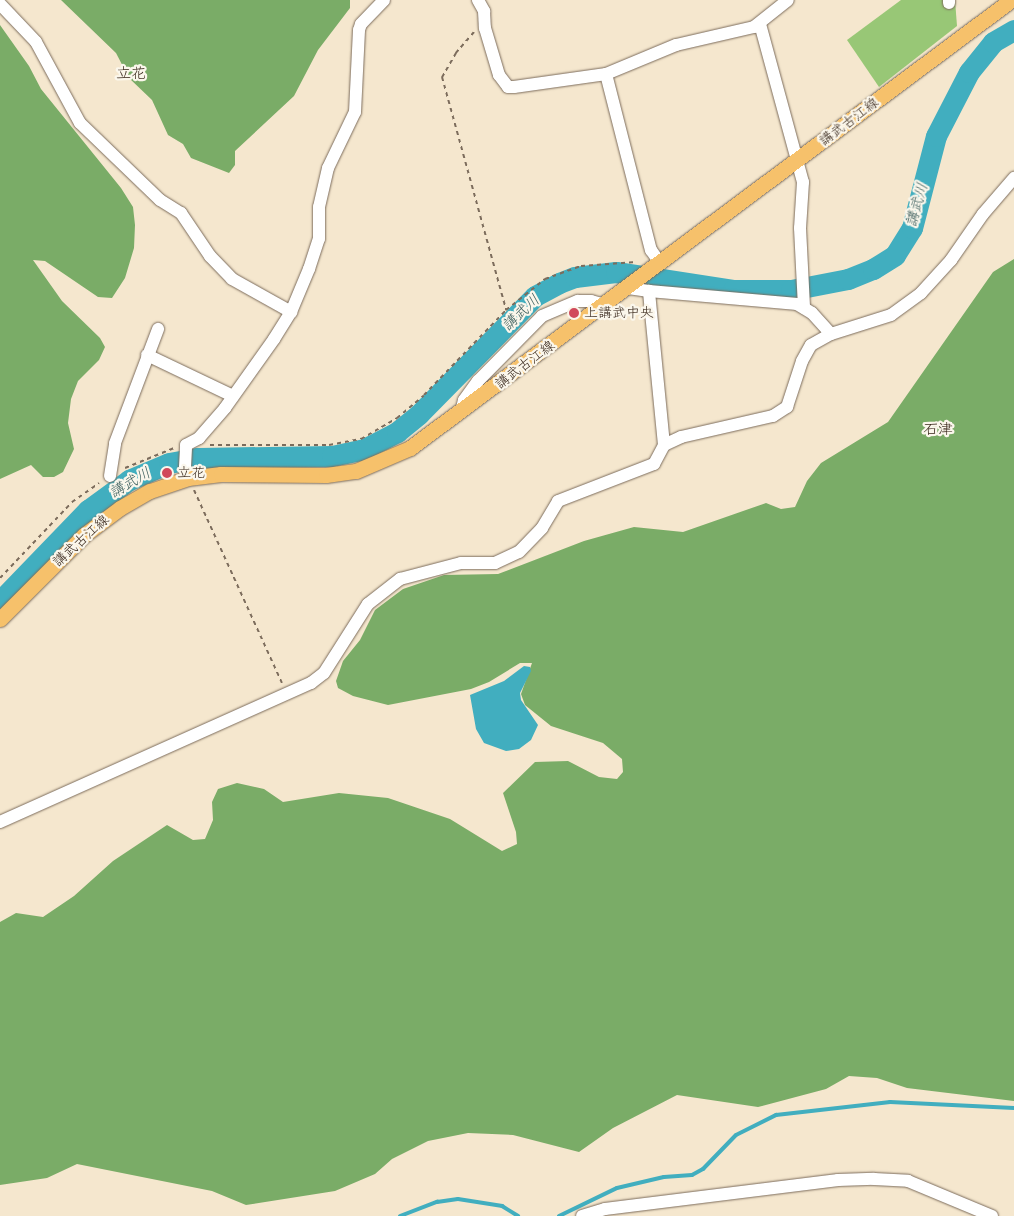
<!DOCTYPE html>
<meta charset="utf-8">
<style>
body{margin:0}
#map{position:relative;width:1014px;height:1216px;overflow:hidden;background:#f5e7ce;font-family:"Architects Daughter","Klee One",sans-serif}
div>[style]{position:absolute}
.green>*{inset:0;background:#98c776}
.forest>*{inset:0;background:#7aac67}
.water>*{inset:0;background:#41aebf}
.stream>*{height:4px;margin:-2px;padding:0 2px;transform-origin:2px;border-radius:2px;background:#41aebf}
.river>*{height:21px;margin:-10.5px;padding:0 10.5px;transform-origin:10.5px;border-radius:10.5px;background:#41aebf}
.path>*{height:2px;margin-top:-1px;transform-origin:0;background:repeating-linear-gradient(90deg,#7c6c5c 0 4px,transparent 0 8px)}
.roads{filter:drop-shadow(0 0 1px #7c6c5c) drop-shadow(0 0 1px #7c6c5c)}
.minor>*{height:12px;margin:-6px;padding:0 6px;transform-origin:6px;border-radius:6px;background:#fff}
.major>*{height:15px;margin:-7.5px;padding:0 7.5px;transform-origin:7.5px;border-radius:7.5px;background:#f6c16b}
.dots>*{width:14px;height:14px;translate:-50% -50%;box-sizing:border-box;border:2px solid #fbf7ec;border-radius:50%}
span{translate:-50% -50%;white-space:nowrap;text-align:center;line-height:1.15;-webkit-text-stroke:4.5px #fbf7ec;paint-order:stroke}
.street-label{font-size:14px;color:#3b2a1e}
.poi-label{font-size:14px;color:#3b2a1e}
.left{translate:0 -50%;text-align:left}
.neighbourhood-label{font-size:15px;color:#3b2a1e}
.water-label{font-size:15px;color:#3d5f5e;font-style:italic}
</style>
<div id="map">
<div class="green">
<i style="clip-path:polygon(901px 0,955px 0,957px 26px,879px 87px,847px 40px)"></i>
</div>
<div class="forest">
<i style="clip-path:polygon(61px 0,350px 0,350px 8px,318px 50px,294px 96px,235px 151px,235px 165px,229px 173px,191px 158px,183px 144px,168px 135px,152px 100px,129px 78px,116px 53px)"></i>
<i style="clip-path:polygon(0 25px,29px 66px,41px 89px,121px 188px,133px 207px,135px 225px,134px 248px,125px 278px,112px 298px,98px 297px,45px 261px,33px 260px,62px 301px,100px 338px,105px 347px,99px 360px,78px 381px,71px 399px,68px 423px,74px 449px,63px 472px,54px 477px,43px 477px,31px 465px,0 479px)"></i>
<i style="clip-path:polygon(1014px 259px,1014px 1101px,907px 1088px,877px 1078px,849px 1076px,826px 1089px,758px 1107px,677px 1095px,613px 1128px,579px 1152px,513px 1135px,468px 1133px,428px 1141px,392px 1159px,375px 1174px,335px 1191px,246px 1205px,212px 1191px,77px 1164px,47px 1178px,0 1185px,0 922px,16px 913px,43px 917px,74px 896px,113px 861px,167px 825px,193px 840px,205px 839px,213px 820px,212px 802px,218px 789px,237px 783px,264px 789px,283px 802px,339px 793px,388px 798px,450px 819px,502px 851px,517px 844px,516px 832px,503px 793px,535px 762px,568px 761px,599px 777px,617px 779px,623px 772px,622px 759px,603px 743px,551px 726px,525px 705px,521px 694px,532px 663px,520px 663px,489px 682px,471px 689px,388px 705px,353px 696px,338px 688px,336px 681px,343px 661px,360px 640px,375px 610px,403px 589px,444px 575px,498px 574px,584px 541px,634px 527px,683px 532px,766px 503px,781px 509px,795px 507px,807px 481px,821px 463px,888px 422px,993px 272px)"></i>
</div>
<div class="water">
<i style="clip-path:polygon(524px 666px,530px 667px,531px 671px,520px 693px,521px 700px,538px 725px,531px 740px,519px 749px,506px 751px,484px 743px,476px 729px,470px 695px,504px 681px)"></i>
</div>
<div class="stream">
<i style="left:400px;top:1216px;width:40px;rotate:-21deg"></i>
<i style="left:437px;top:1202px;width:21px;rotate:-8deg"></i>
<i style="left:458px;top:1199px;width:45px;rotate:9deg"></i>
<i style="left:502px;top:1206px;width:19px;rotate:32deg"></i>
<i style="left:559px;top:1216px;width:64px;rotate:-25.8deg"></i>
<i style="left:617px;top:1188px;width:48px;rotate:-13.2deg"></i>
<i style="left:664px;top:1177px;width:28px;rotate:-4deg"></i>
<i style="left:692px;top:1175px;width:13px;rotate:-29deg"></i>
<i style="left:703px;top:1169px;width:47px;rotate:-45.9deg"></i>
<i style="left:736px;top:1135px;width:45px;rotate:-26.6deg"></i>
<i style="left:776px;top:1115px;width:115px;rotate:-6.5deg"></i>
<i style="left:890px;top:1102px;width:124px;rotate:2.8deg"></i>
</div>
<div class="river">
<i style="left:0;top:601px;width:127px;rotate:-46deg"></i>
<i style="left:88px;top:510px;width:51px;rotate:-36.2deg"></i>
<i style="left:129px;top:480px;width:43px;rotate:-23deg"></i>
<i style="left:169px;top:463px;width:29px;rotate:-10deg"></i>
<i style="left:198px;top:458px;width:134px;rotate:-0.9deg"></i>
<i style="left:332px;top:456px;width:33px;rotate:-12deg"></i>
<i style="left:364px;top:449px;width:37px;rotate:-27deg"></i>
<i style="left:397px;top:432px;width:28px;rotate:-39deg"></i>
<i style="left:419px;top:414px;width:165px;rotate:-45.5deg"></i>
<i style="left:535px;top:296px;width:27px;rotate:-28deg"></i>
<i style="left:559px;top:283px;width:17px;rotate:-21deg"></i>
<i style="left:575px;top:277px;width:41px;rotate:-7deg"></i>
<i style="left:616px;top:272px;width:118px;rotate:8.7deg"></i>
<i style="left:733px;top:290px;width:58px"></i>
<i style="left:791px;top:290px;width:58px;rotate:-10.9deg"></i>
<i style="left:848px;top:279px;width:27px;rotate:-22deg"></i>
<i style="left:873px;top:269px;width:26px;rotate:-32deg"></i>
<i style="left:895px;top:255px;width:32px;rotate:-58deg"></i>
<i style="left:912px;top:228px;width:95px;rotate:-75.4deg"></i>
<i style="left:936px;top:136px;width:72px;rotate:-62.7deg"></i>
<i style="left:969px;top:72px;width:38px;rotate:-51deg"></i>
<i style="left:993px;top:42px;width:24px;rotate:-30deg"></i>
</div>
<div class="path">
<i style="left:474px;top:32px;width:28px;rotate:131deg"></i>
<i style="left:456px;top:53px;width:28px;rotate:120deg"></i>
<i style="left:442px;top:77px;width:242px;rotate:74.6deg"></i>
<i style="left:210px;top:445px;width:119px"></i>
<i style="left:329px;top:445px;width:33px;rotate:-11deg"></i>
<i style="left:361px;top:439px;width:42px;rotate:-30.3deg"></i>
<i style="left:397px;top:418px;width:35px;rotate:-40deg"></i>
<i style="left:424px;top:395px;width:118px;rotate:-46deg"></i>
<i style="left:506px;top:310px;width:50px;rotate:-38.5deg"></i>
<i style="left:545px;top:279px;width:38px;rotate:-20deg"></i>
<i style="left:581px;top:266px;width:55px;rotate:-4.2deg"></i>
<i style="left:125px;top:468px;width:53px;rotate:-22.2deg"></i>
<i style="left:194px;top:490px;width:212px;rotate:65.5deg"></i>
<i style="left:0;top:578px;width:105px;rotate:-46.5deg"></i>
<i style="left:72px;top:502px;width:33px;rotate:-35deg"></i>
</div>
<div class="roads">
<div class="minor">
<i style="left:478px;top:0;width:13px;rotate:61deg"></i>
<i style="left:484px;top:11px;width:17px;rotate:87deg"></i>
<i style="left:485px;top:28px;width:49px;rotate:73.4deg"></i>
<i style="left:499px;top:75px;width:15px;rotate:53deg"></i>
<i style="left:508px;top:87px;width:6px"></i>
<i style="left:514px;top:87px;width:93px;rotate:-8deg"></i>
<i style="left:606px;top:74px;width:76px;rotate:-22.5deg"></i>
<i style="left:676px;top:45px;width:80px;rotate:-13deg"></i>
<i style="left:754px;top:27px;width:43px;rotate:-38.5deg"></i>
<i style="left:949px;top:0;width:3px;rotate:90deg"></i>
<i style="left:0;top:4px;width:52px;rotate:46.5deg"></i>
<i style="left:36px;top:42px;width:92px;rotate:61.5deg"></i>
<i style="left:80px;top:123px;width:111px;rotate:43.9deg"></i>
<i style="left:160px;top:200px;width:25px;rotate:32deg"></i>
<i style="left:181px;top:213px;width:52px;rotate:56deg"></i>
<i style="left:210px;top:256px;width:32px;rotate:46deg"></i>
<i style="left:232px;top:279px;width:68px;rotate:29.2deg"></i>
<i style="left:760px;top:24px;width:164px;rotate:74.8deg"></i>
<i style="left:803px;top:182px;width:46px;rotate:93.7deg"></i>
<i style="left:800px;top:228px;width:80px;rotate:87.1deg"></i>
<i style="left:606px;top:74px;width:182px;rotate:75.7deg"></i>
<i style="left:651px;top:250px;width:16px;rotate:55deg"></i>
<i style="left:649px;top:291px;width:149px;rotate:5deg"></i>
<i style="left:797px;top:304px;width:17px;rotate:31deg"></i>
<i style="left:812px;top:313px;width:28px;rotate:48deg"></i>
<i style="left:147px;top:355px;width:95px;rotate:25.5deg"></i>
<i style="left:461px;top:412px;width:12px;rotate:-76deg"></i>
<i style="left:464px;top:400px;width:24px;rotate:-54deg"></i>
<i style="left:478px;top:381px;width:91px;rotate:-45.4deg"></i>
<i style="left:542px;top:316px;width:39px;rotate:-23deg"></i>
<i style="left:578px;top:301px;width:13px"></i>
<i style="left:591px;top:301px;width:15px;rotate:16deg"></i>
<i style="left:664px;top:445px;width:19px;rotate:-25deg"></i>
<i style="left:681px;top:437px;width:94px;rotate:-12.9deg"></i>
<i style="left:773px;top:416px;width:17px;rotate:-33deg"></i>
<i style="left:787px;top:407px;width:48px;rotate:-71.9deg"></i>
<i style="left:802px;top:361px;width:18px;rotate:-61deg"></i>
<i style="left:811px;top:345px;width:23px;rotate:-29deg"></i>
<i style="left:831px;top:334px;width:63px;rotate:-17.6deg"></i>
<i style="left:891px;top:315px;width:37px;rotate:-36deg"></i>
<i style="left:921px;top:293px;width:45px;rotate:-47.7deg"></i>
<i style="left:951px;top:260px;width:56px;rotate:-55.2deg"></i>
<i style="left:983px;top:214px;width:48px;rotate:-49.3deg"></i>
<i style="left:110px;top:476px;width:33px;rotate:-81deg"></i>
<i style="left:115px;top:443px;width:122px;rotate:-69.3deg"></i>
<i style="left:188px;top:478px;width:11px;rotate:-105deg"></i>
<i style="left:185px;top:467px;width:22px;rotate:-87deg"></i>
<i style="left:186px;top:445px;width:15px;rotate:-28deg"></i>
<i style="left:199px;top:438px;width:40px;rotate:-49deg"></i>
<i style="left:225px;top:408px;width:85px;rotate:-54.6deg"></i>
<i style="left:274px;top:339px;width:32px;rotate:-58deg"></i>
<i style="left:291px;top:312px;width:47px;rotate:-67.3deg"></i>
<i style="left:309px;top:269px;width:32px;rotate:-72deg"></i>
<i style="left:319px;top:239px;width:32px;rotate:-90deg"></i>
<i style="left:319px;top:207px;width:40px;rotate:-77deg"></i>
<i style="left:328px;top:168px;width:62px;rotate:-64.3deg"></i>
<i style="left:355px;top:112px;width:82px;rotate:-87.2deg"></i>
<i style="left:359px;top:30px;width:6px;rotate:-72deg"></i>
<i style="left:361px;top:24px;width:33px;rotate:-46deg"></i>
<i style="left:0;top:822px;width:341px;rotate:-24.1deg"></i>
<i style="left:311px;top:683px;width:16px;rotate:-38deg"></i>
<i style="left:324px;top:673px;width:82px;rotate:-57.5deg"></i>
<i style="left:368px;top:604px;width:41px;rotate:-38deg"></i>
<i style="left:400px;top:579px;width:63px;rotate:-14.7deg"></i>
<i style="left:461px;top:563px;width:34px"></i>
<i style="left:495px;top:563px;width:26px;rotate:-25deg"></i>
<i style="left:519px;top:552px;width:33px;rotate:-46deg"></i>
<i style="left:542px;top:528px;width:31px;rotate:-59deg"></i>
<i style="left:558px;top:501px;width:103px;rotate:-21.1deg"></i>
<i style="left:654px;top:464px;width:21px;rotate:-62deg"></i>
<i style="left:664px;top:445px;width:155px;rotate:-95.6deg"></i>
<i style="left:649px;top:291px;width:21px;rotate:-172deg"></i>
<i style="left:582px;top:1216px;width:24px;rotate:-17deg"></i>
<i style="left:605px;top:1209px;width:235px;rotate:-7.1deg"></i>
<i style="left:838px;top:1180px;width:36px;rotate:-2deg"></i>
<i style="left:874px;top:1179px;width:34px;rotate:3deg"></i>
<i style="left:908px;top:1181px;width:91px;rotate:22.6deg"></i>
</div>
<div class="major">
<i style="left:0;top:619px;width:119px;rotate:-45deg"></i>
<i style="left:84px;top:535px;width:45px;rotate:-36.9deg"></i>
<i style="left:120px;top:508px;width:34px;rotate:-30deg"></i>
<i style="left:150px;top:491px;width:40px;rotate:-18.9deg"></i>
<i style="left:188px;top:478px;width:33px;rotate:-7deg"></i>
<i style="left:221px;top:474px;width:105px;rotate:0.5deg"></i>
<i style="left:326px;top:475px;width:30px;rotate:-8deg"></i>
<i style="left:356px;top:471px;width:59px;rotate:-23.1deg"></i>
<i style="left:410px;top:448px;width:750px;rotate:-36.7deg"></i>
</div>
</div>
<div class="dots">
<i style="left:574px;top:313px;background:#d1495b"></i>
<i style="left:167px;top:473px;background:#d1495b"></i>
</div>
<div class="street-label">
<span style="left:849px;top:122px;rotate:-37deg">講武古江線</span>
<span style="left:525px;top:365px;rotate:-37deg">講武古江線</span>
<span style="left:81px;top:541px;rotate:-42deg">講武古江線</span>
</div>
<div class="poi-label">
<span class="left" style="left:584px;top:313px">上講武中央</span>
<span class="left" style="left:177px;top:473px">立花</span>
</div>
<div class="neighbourhood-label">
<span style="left:131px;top:74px">立花</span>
<span style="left:938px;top:430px">石津</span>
</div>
<div class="water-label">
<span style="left:917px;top:205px;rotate:-74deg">講武川</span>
<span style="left:521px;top:313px;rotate:-43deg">講武川</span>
<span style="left:130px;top:483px;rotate:-30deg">講武川</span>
</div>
</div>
